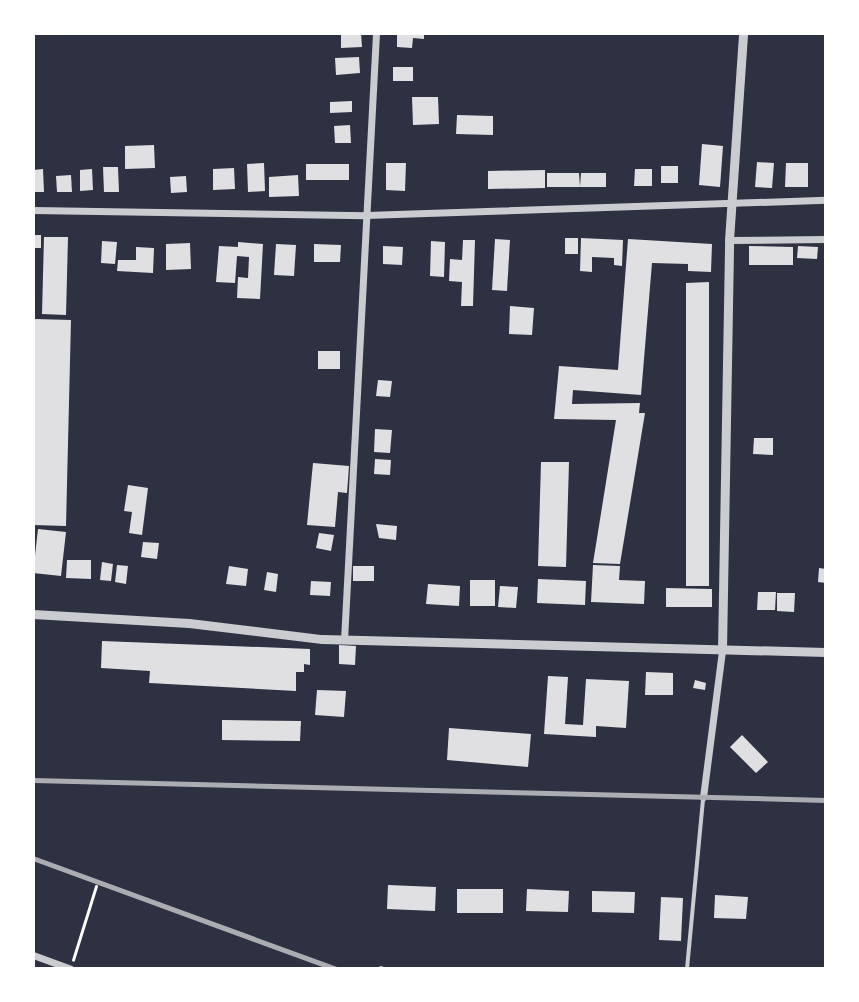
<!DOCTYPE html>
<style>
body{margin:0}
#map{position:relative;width:859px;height:1002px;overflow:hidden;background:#2d3142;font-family:Montserrat,sans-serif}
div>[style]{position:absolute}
.building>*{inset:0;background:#e0e0e3}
.path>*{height:2.5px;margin:-1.25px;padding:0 1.25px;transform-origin:1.25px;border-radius:1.25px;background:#fff}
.service>*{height:3.5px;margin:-1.75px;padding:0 1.75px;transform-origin:1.75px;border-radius:1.75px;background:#caccd0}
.minor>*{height:7px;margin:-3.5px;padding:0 3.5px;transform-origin:3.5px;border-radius:3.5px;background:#caccd0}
.tertiary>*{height:9px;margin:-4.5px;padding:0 4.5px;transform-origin:4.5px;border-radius:4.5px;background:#caccd0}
.rail>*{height:4.5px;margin:-2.25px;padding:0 2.25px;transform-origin:2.25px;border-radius:2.25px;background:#abadb3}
span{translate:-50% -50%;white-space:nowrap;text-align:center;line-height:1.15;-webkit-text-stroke:5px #fff;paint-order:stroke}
.frame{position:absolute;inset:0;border:35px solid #fff;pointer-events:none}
</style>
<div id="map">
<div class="building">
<i style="clip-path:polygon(341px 33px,361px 33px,362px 47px,341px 48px)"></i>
<i style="clip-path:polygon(397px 33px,424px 33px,424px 39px,413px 38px,412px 48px,397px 47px)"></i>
<i style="clip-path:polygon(359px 57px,360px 73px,336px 75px,335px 58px)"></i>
<i style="clip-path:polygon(393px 67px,413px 67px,413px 81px,393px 81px)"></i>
<i style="clip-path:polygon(412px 97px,438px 97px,439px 124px,413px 125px)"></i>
<i style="clip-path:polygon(352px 101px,352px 112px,330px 113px,330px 102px)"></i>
<i style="clip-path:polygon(457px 115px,493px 116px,493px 135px,456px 134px)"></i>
<i style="clip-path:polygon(350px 125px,351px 143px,335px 143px,334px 126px)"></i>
<i style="clip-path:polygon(702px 144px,723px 146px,720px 187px,699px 185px)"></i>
<i style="clip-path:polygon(154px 145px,155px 168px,125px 169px,125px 146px)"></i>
<i style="clip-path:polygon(757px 162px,774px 163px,772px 188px,755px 187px)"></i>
<i style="clip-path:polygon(264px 163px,265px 191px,248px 192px,247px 164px)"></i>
<i style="clip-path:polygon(386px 163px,406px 163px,405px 191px,386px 190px)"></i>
<i style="clip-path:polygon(786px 163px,808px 163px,808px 187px,785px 187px)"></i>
<i style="clip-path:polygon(306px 164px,349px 164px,349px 180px,306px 180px)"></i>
<i style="clip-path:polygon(661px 166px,678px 166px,678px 183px,661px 183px)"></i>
<i style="clip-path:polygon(103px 167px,118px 167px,119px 192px,104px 192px)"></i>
<i style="clip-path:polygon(234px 168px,235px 189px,213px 190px,213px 169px)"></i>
<i style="clip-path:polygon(43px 169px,44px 192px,33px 192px,33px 170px)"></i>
<i style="clip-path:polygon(92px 169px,93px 190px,80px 191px,80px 170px)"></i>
<i style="clip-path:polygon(635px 169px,652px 169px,652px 186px,634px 186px)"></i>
<i style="clip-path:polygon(545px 170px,545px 188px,488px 189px,488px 171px)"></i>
<i style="clip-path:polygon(547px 173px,579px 173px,580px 187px,547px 187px)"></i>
<i style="clip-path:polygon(581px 173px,606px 173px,606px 187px,580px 187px)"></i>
<i style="clip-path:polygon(71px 175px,72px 192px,57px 192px,56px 176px)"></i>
<i style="clip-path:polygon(298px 175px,299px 196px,269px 197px,269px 177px)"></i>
<i style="clip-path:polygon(186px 176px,187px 192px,171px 193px,170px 177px)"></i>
<i style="clip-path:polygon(33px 235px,41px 235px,41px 248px,33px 248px)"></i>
<i style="clip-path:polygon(44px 237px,68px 237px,66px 315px,42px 314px)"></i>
<i style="clip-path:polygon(565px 238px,578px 238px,578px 254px,565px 254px)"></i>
<i style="clip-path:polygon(581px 238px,623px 240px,622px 266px,614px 265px,614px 258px,592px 257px,592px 272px,580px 271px)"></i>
<i style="clip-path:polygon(495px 239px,510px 240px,507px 291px,492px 290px)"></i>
<i style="clip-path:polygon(628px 239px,712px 244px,711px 272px,688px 271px,688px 264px,652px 263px,641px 395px,573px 390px,572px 404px,640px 403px,639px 413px,645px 413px,620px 564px,593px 563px,616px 420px,554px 419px,559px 366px,618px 370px)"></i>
<i style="clip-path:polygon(463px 240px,475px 240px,473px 306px,461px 306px,462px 282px,449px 281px,450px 259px,462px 260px)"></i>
<i style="clip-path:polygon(102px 241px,117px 242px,115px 264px,101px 263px)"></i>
<i style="clip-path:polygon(431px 241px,445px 242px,444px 277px,430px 276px)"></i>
<i style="clip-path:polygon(238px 242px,263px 244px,260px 299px,237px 298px,238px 277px,248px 278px,249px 257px,237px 256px,235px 283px,216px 282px,219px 246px,238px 247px)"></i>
<i style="clip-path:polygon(190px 243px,191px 269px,166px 270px,166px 244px)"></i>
<i style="clip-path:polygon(276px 244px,296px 245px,294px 276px,274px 275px)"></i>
<i style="clip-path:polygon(314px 244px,341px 245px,340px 262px,314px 262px)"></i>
<i style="clip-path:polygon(383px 246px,403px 247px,402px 265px,383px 264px)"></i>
<i style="clip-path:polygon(749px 246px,793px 247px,793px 265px,749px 265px)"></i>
<i style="clip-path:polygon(798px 246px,818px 247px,817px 259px,797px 258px)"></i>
<i style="clip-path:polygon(136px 247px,154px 248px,153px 273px,117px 271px,118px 260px,136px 260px)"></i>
<i style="clip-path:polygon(709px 282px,709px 586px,686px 586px,686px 283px)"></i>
<i style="clip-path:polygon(510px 306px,534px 308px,532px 335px,509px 334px)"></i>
<i style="clip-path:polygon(35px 319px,71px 320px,66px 526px,33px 525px)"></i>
<i style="clip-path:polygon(318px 351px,340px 351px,340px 369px,318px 369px)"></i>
<i style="clip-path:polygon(378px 380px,392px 381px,390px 397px,376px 396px)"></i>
<i style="clip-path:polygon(375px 429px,392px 430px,390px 453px,374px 452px)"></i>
<i style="clip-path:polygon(754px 438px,773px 438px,773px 455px,753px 454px)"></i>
<i style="clip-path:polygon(375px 459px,391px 460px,390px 475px,374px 474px)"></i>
<i style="clip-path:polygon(541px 462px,569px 462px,566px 567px,538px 566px)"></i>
<i style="clip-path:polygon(313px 463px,349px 466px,347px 493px,338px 492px,335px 527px,307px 525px)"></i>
<i style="clip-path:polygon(128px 485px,148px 488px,142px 535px,129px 533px,132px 512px,124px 511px)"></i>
<i style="clip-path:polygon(376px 524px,397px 526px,396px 540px,379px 538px)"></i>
<i style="clip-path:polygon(38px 529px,66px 532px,61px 576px,33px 573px)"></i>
<i style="clip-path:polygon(319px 533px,334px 535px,331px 551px,316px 548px)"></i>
<i style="clip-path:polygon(143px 542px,159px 543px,157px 559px,141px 557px)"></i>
<i style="clip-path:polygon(67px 560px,91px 560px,91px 579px,66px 578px)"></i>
<i style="clip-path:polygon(102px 562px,113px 564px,111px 581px,100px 580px)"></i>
<i style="clip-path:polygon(117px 565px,128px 566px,126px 584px,115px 582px)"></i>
<i style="clip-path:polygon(593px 565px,620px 566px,619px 580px,645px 581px,644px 604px,591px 602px)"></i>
<i style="clip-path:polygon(229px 566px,248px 569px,246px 586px,226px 584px)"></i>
<i style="clip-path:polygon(353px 566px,374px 566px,374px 581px,353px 581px)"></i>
<i style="clip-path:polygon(819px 568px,826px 569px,826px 583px,818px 582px)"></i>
<i style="clip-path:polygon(267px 572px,278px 574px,276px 592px,264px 590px)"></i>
<i style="clip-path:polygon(538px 579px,586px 581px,585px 605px,537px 603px)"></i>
<i style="clip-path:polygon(470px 580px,495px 580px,495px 606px,470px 606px)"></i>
<i style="clip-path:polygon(311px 581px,331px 582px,330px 596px,310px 595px)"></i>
<i style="clip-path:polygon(428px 584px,460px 586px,459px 606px,426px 604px)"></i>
<i style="clip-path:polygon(500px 586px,518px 587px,516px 608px,498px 607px)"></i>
<i style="clip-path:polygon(666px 588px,712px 589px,712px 607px,666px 607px)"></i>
<i style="clip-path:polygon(758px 592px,776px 592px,775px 610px,757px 610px)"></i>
<i style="clip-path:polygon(777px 593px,795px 593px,794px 612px,777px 611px)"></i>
<i style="clip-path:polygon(102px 641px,310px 649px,310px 665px,304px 664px,304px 672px,296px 672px,296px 691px,149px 683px,150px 671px,101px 668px)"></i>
<i style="clip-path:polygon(339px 645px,356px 646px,355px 665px,339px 664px)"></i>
<i style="clip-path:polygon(646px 672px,673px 673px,673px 695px,645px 695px)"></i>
<i style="clip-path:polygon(548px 676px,568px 677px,565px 724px,583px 725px,586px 679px,629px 681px,626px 728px,596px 726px,596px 737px,544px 734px)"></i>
<i style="clip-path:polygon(695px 680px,706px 683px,705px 690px,693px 688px)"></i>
<i style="clip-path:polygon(317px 690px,346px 691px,344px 717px,315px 715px)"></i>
<i style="clip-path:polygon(222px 720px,301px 721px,300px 741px,222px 740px)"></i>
<i style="clip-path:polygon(449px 728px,531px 734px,528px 767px,447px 760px)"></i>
<i style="clip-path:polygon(742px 735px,768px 762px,756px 773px,730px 747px)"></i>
<i style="clip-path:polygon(388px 885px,436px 887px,435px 911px,387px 909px)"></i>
<i style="clip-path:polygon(457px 889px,503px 889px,503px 913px,457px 913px)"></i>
<i style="clip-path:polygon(527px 889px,569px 891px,568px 912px,526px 911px)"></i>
<i style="clip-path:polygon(592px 891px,635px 892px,634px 913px,592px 912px)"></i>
<i style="clip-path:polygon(715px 895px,748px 897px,746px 919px,714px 918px)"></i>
<i style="clip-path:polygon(661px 897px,683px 898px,681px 941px,659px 940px)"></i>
</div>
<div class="path">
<i style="left:73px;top:960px;width:77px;rotate:-72.7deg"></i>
</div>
<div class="service">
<i style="left:381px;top:968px;width:3px;rotate:18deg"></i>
<i style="left:687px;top:969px;width:171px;rotate:-84.6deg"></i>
</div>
<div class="minor">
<i style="left:33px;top:210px;width:333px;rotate:0.9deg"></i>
<i style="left:366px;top:215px;width:460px;rotate:-1.9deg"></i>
<i style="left:729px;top:240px;width:97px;rotate:-0.6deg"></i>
<i style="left:344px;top:640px;width:608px;rotate:-86.98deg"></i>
<i style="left:703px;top:797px;width:148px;rotate:-82.6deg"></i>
<i style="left:33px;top:955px;width:40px;rotate:20.2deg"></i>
</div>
<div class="tertiary">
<i style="left:33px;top:614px;width:156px;rotate:3.3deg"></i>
<i style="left:189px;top:623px;width:134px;rotate:6.9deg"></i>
<i style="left:322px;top:639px;width:504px;rotate:1.48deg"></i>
<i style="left:722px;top:650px;width:410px;rotate:-89deg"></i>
<i style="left:729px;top:240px;width:207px;rotate:-86.1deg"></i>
</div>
<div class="rail">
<i style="left:33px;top:780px;width:793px;rotate:1.44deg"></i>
<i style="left:33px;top:858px;width:323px;rotate:20.1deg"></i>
</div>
<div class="frame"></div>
</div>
